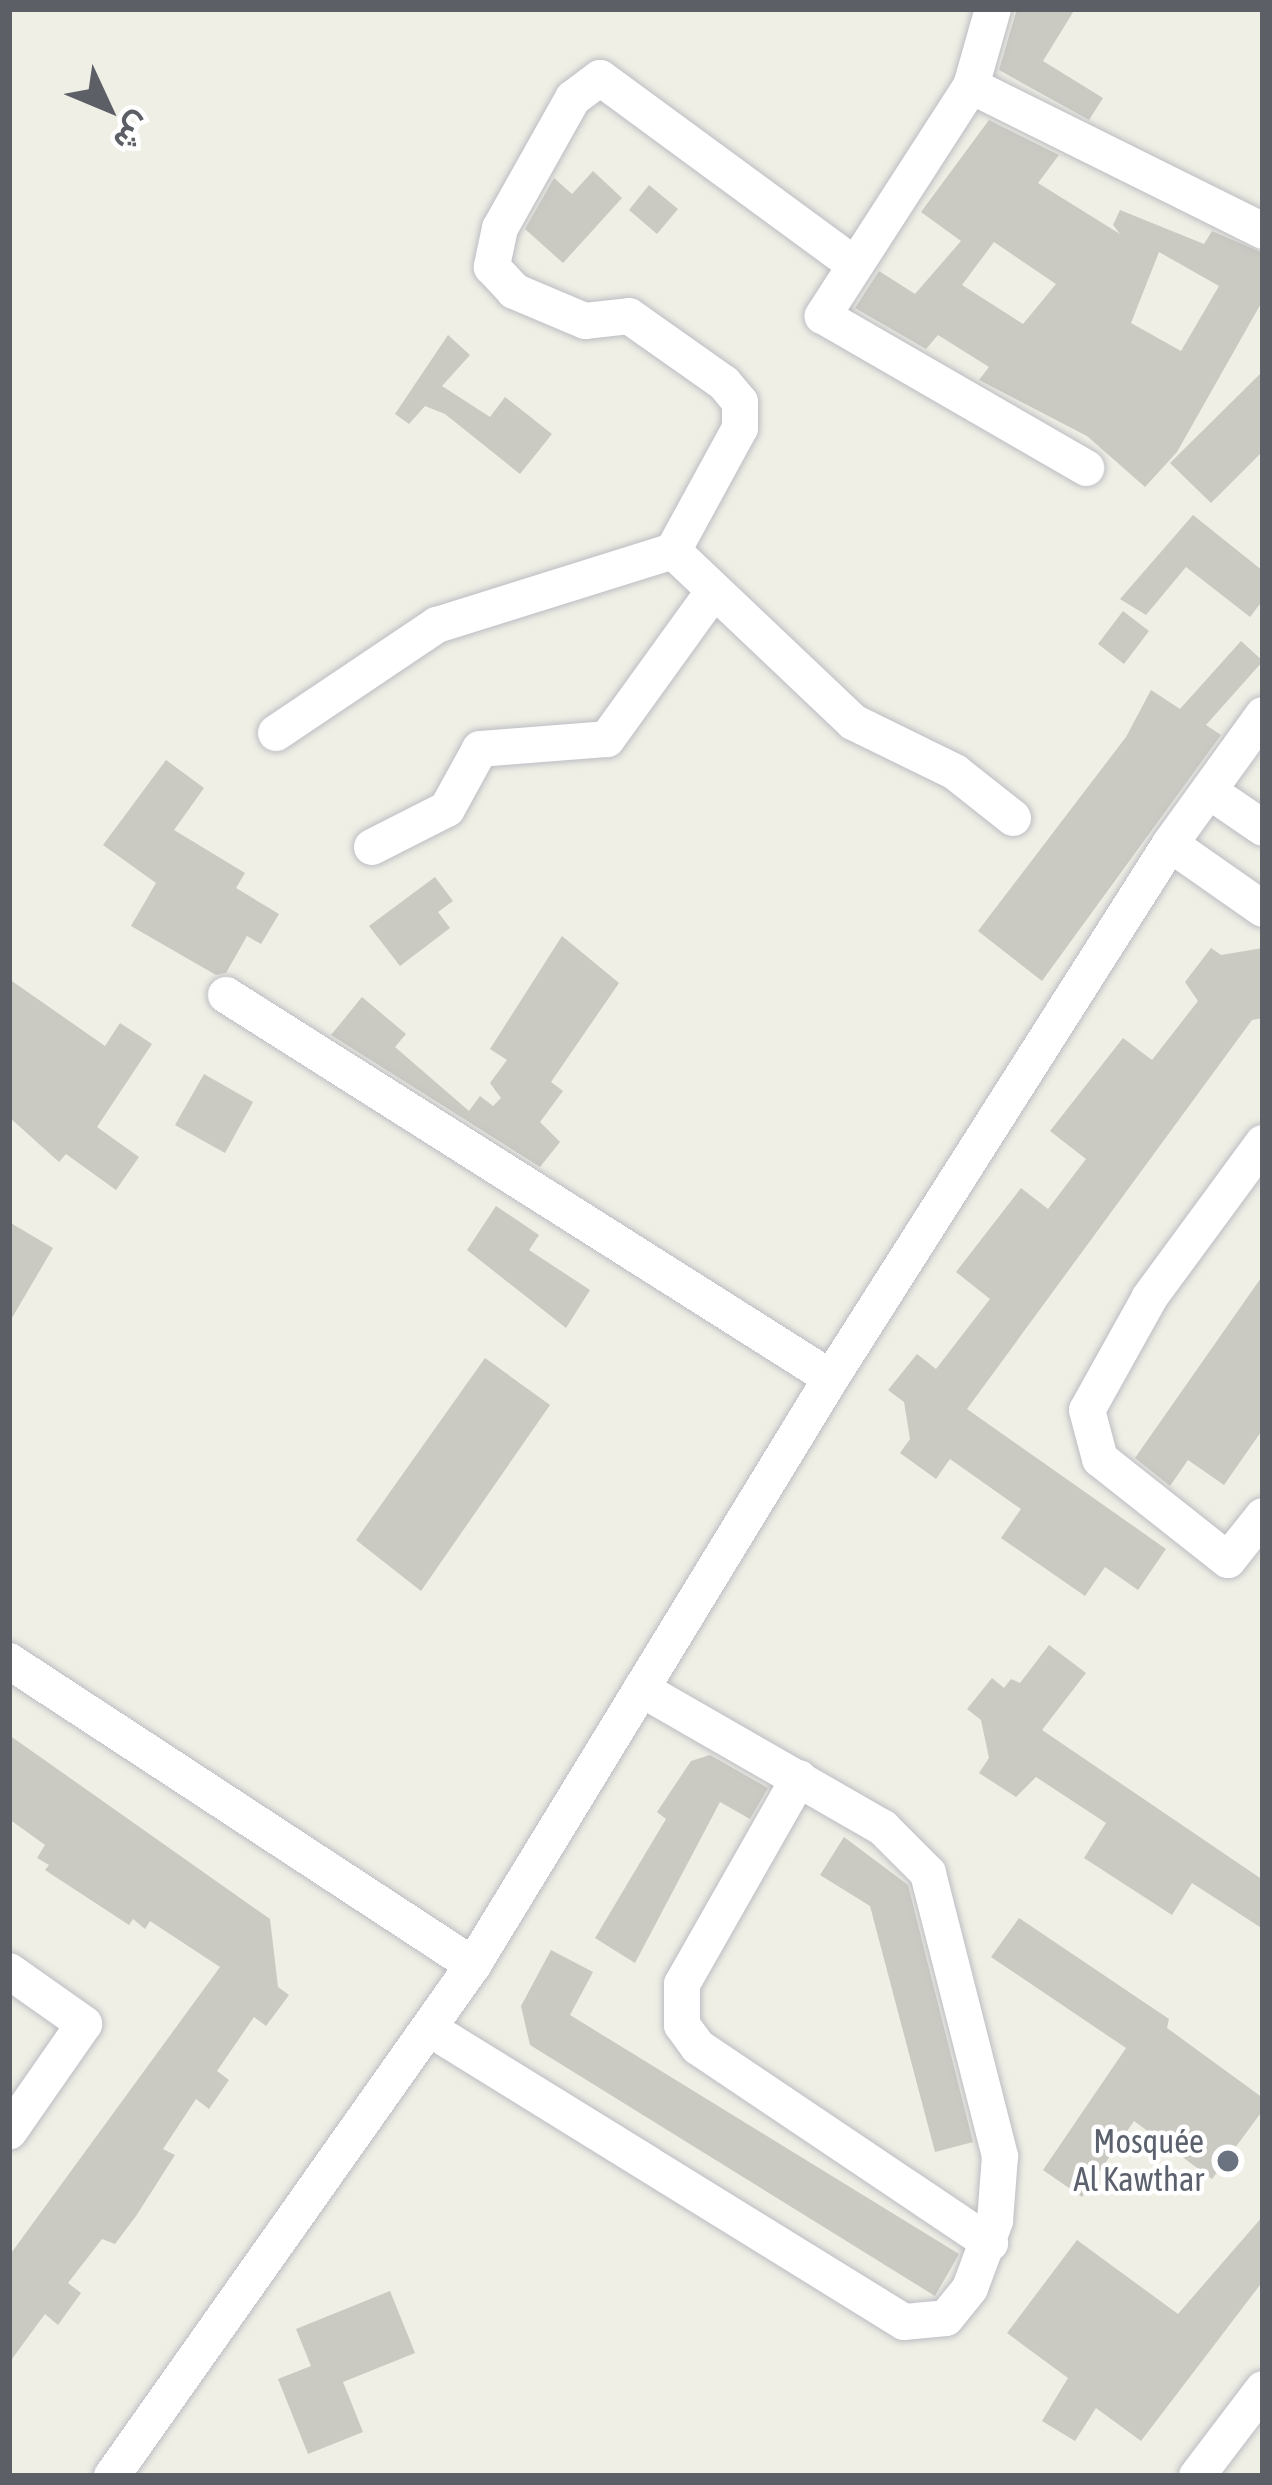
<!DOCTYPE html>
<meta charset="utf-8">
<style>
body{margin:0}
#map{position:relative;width:1272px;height:2485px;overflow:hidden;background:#efefe5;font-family:"Asap Condensed",Vazirmatn,sans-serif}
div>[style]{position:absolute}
.building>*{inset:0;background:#cac9c2}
.roads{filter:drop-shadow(0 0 3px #bcbdc3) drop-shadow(0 0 3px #bcbdc3)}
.street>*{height:36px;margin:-18px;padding:0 18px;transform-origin:18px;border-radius:18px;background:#fff}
.dots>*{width:33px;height:33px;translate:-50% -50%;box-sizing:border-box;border:6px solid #fff;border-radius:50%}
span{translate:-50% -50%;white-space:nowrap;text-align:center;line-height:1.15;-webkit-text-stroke:9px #fff;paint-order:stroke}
.worship-label{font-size:33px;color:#5b616d}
.right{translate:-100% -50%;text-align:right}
.frame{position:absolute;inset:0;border:12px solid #5c5f65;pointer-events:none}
.north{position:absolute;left:48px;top:48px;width:120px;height:120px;-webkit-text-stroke:9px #fff;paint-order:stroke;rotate:134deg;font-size:33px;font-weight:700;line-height:48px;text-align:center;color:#5c5f65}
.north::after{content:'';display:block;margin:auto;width:42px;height:54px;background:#5c5f65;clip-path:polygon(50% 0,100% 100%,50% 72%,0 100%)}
</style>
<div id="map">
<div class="building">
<i style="clip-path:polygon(1017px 9px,1075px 9px,1043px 61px,1103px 98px,1089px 120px,999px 70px)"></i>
<i style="clip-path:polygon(evenodd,989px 120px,1059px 155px,1038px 183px,1120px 234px,1113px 225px,1120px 210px,1204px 244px,1212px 231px,1263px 253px,1263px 300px,1177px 452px,1145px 487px,1087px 436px,979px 380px,989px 367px,938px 335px,926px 349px,855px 308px,879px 271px,915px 294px,961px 241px,921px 212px,989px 120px,994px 242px,1056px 284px,1023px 324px,962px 285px,994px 242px,989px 120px,1159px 252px,1219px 286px,1181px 351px,1131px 323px,1159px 252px)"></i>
<i style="clip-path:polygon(593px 171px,622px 198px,563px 263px,525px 229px,554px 178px,572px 194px)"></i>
<i style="clip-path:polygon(649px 185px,678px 209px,657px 234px,629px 210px)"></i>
<i style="clip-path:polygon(448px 335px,470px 355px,442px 386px,490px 417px,505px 397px,552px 434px,520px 474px,445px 414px,425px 406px,409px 424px,395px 414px)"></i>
<i style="clip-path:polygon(1263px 371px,1263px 451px,1211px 503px,1170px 463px)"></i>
<i style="clip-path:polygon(1193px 515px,1263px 571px,1263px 600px,1250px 617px,1186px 567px,1146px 615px,1120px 599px)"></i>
<i style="clip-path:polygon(1123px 611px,1149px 631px,1124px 664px,1098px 644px)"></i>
<i style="clip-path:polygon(1241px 641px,1263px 661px,1206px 725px,1221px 735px,1042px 981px,978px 931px,1126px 737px,1151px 690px,1180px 709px)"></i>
<i style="clip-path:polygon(166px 760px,204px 788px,174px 830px,245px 873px,236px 888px,279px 914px,261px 944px,247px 936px,226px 973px,216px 975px,131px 926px,156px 883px,103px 845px)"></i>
<i style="clip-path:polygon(435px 877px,453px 901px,438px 912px,450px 928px,400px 966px,369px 926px)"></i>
<i style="clip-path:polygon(562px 936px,619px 983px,551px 1082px,563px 1091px,540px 1122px,560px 1142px,540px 1167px,331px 1035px,362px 997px,406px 1034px,395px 1047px,469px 1111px,480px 1096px,493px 1106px,501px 1098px,490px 1083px,507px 1060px,490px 1049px)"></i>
<i style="clip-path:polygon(1211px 948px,1221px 955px,1263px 948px,1263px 1018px,1252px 1020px,967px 1409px,1166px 1549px,1138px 1590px,1105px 1567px,1085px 1596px,1001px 1538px,1021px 1509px,950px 1459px,936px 1479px,900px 1453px,910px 1439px,904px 1402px,888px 1390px,917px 1354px,936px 1369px,990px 1299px,956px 1272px,1021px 1188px,1048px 1209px,1086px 1159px,1050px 1131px,1123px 1038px,1152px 1060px,1198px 1001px,1185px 982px)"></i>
<i style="clip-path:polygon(9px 979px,105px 1046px,120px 1023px,152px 1044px,97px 1127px,139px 1157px,116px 1190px,66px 1154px,59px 1162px,9px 1117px)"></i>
<i style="clip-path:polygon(204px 1074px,253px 1102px,225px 1153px,175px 1125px)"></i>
<i style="clip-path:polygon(496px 1206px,539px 1235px,529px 1250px,590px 1290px,566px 1328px,467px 1250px)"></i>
<i style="clip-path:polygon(9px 1222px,53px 1248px,9px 1323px)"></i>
<i style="clip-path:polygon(1263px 1275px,1263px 1429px,1224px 1485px,1188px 1460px,1170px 1486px,1135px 1458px)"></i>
<i style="clip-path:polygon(485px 1358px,550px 1405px,421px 1591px,356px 1540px)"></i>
<i style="clip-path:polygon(1049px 1645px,1086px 1673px,1042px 1730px,1263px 1880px,1263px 1929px,1192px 1883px,1172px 1915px,1084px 1858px,1106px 1823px,1036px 1777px,1016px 1797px,979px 1773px,989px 1758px,981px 1720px,967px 1709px,992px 1678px,1004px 1688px,1011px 1679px,1020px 1683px)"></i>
<i style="clip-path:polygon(9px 1735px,270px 1919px,278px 1987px,289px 1995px,266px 2026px,254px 2017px,217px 2071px,229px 2080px,209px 2109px,196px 2099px,163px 2149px,175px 2155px,136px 2216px,115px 2244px,102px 2239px,68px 2283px,81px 2293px,58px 2325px,45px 2314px,9px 2363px,9px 2256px,220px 1967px,150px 1921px,145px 1929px,133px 1919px,129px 1925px,45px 1870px,49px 1865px,37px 1858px,45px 1845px,9px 1819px)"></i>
<i style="clip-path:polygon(710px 1755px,768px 1788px,750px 1819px,720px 1802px,635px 1963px,595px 1938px,666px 1819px,657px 1812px,691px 1761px)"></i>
<i style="clip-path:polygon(844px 1837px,908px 1885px,973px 2142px,935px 2152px,870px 1906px,820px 1875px)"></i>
<i style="clip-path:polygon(1019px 1918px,1169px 2019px,1167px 2028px,1263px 2098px,1263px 2110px,1212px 2179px,1134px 2121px,1082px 2197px,1043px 2170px,1126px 2048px,991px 1957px)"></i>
<i style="clip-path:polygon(551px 1950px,593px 1972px,570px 2015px,959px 2254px,935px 2296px,530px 2045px,521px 2006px)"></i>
<i style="clip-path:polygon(1263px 2216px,1263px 2281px,1141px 2441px,1096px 2408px,1075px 2441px,1042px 2421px,1068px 2378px,1007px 2333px,1077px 2240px,1178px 2314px)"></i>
<i style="clip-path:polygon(390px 2291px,415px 2353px,343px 2382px,363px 2432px,308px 2454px,278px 2379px,311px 2366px,296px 2329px)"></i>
</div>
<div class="roads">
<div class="street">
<i style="left:993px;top:9px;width:80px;rotate:105.9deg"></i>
<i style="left:971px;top:86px;width:274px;rotate:122.8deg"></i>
<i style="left:823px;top:316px;width:304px;rotate:30deg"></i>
<i style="left:971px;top:86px;width:326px;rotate:26.4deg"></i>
<i style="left:855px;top:265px;width:316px;rotate:-143.7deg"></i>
<i style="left:600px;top:78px;width:34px;rotate:143deg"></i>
<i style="left:573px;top:98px;width:149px;rotate:119.3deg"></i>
<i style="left:500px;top:228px;width:40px;rotate:102deg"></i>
<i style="left:492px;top:267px;width:33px;rotate:47deg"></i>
<i style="left:514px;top:291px;width:77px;rotate:22.9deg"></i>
<i style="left:585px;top:321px;width:44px;rotate:-6.5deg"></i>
<i style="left:629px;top:316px;width:116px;rotate:35.2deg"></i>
<i style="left:724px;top:383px;width:25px;rotate:50deg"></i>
<i style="left:740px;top:402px;width:26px;rotate:90deg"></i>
<i style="left:740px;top:428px;width:140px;rotate:118.6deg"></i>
<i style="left:673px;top:551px;width:248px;rotate:43.5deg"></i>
<i style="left:853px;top:722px;width:114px;rotate:26.1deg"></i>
<i style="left:955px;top:772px;width:74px;rotate:38.4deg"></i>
<i style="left:276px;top:733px;width:194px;rotate:-33.9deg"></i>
<i style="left:437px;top:625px;width:247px;rotate:-17.4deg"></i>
<i style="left:1209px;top:791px;width:65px;rotate:34.4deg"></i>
<i style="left:1170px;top:844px;width:113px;rotate:35deg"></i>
<i style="left:372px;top:847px;width:84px;rotate:-26.9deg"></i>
<i style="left:447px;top:809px;width:68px;rotate:-61.2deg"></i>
<i style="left:480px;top:749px;width:127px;rotate:-4.5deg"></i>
<i style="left:607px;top:739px;width:178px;rotate:-54.2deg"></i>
<i style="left:226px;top:995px;width:716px;rotate:32.34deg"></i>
<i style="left:1263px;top:1143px;width:191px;rotate:126.3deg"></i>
<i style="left:1150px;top:1297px;width:129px;rotate:119.1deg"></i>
<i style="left:1087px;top:1410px;width:51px;rotate:75.1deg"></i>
<i style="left:1100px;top:1459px;width:163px;rotate:38.3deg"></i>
<i style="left:1228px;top:1560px;width:56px;rotate:-51.5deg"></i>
<i style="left:9px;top:1661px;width:555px;rotate:33.23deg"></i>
<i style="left:799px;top:1778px;width:237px;rotate:119.6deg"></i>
<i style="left:682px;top:1984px;width:41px;rotate:90deg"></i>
<i style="left:682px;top:2025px;width:27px;rotate:54deg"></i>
<i style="left:698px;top:2047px;width:352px;rotate:33.9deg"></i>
<i style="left:9px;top:1971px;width:92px;rotate:35.2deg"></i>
<i style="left:84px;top:2024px;width:131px;rotate:124.8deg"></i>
<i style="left:430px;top:2029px;width:557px;rotate:31.72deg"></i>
<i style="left:904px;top:2322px;width:42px;rotate:-5.4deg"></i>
<i style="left:946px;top:2318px;width:38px;rotate:-51deg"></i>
<i style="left:970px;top:2288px;width:72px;rotate:-69.5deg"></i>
<i style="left:995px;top:2221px;width:65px;rotate:-85.6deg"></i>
<i style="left:1000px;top:2156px;width:292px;rotate:-104.3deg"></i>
<i style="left:928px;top:1873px;width:64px;rotate:-135deg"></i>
<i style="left:883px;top:1828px;width:279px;rotate:-150.1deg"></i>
<i style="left:112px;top:2476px;width:626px;rotate:-54.76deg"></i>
<i style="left:473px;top:1965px;width:688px;rotate:-58.62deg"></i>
<i style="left:831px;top:1378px;width:633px;rotate:-57.59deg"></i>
<i style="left:1170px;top:844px;width:159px;rotate:-54.2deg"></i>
<i style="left:1197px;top:2476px;width:109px;rotate:-52.8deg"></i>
</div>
</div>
<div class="dots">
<i style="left:1228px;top:2161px;background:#6b7280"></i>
</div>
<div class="worship-label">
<span class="right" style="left:1204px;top:2161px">Mosquée<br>Al Kawthar</span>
</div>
<div class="frame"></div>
<div class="north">ش</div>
</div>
